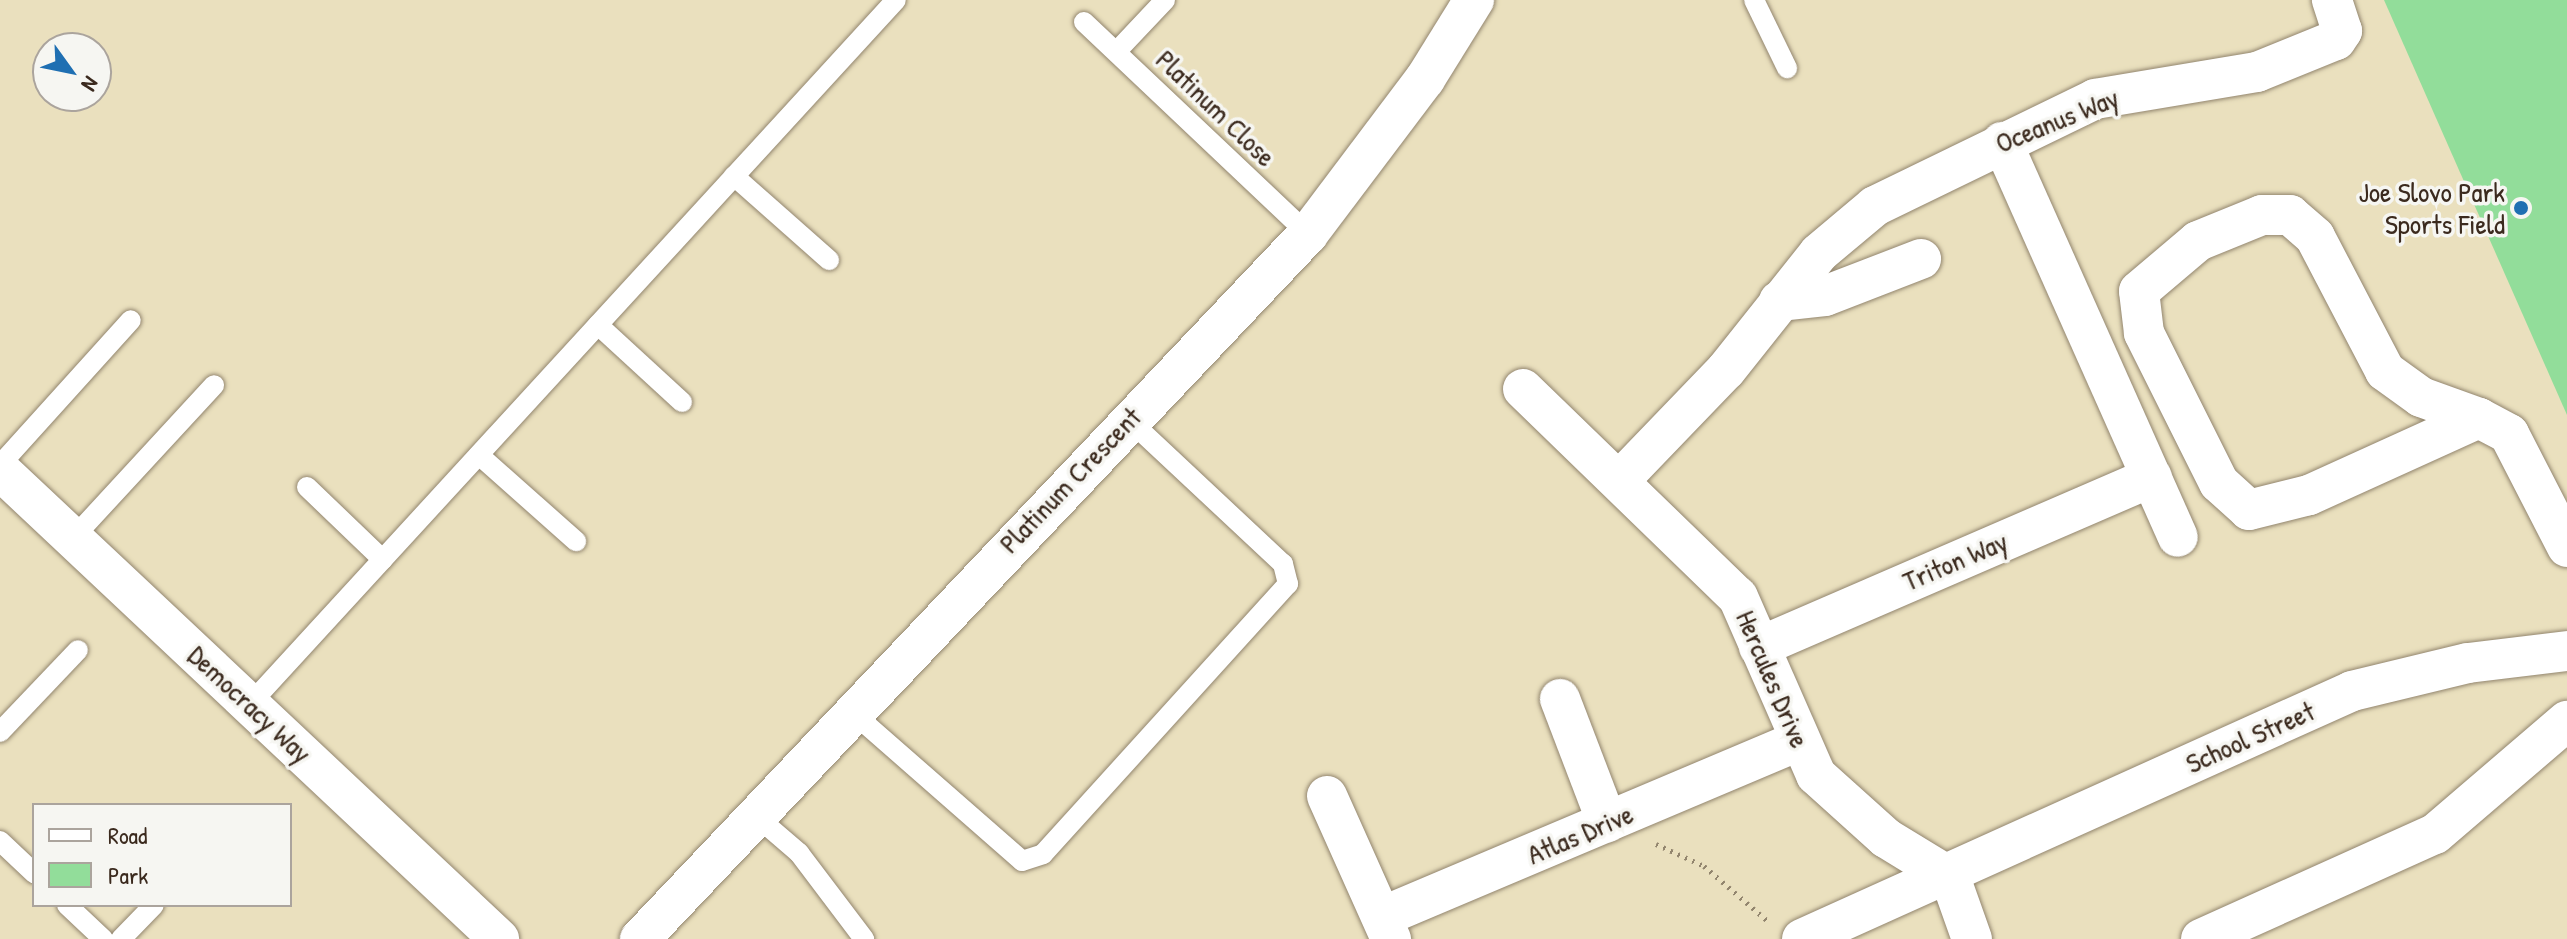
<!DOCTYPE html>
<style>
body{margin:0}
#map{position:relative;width:2567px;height:939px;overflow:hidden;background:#eae0be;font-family:"Patrick Hand",sans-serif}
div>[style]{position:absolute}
.green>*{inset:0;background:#92dd9a}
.path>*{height:5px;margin-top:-2.5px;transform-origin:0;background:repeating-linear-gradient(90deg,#92856e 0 2px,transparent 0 8px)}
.roads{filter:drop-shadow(0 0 2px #92856e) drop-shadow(0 0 2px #92856e)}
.lane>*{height:20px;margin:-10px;padding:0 10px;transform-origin:10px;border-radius:10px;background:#fff}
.street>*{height:40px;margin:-20px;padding:0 20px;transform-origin:20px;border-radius:20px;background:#fff}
.dots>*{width:22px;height:22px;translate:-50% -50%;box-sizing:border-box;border:4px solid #f6f6f2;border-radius:50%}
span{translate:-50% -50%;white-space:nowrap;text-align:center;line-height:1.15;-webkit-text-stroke:7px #f6f6f2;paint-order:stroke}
.street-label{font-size:28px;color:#3b2a1e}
.poi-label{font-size:28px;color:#3b2a1e}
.right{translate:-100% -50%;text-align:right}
.legend{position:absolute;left:32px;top:803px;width:260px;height:104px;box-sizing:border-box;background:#f6f6f2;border:2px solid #aba49d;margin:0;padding:10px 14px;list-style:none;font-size:24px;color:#3b2a1e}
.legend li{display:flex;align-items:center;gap:16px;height:40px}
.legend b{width:40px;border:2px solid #aba49d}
.north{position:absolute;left:32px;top:32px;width:80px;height:80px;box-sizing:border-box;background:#f6f6f2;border:2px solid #aba49d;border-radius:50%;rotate:123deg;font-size:22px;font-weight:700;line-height:32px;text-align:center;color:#3b2a1e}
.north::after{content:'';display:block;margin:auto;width:28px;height:36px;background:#1f6fb2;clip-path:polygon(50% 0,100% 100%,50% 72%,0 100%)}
</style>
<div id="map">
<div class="green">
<i style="clip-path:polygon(2384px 0,2567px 0,2567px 415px)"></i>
</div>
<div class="path">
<i style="left:1656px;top:844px;width:53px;rotate:24.6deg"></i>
<i style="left:1704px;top:866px;width:84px;rotate:40.7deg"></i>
</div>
<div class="roads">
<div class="lane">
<i style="left:1754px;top:0;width:76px;rotate:64.1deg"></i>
<i style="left:1084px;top:22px;width:308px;rotate:43.4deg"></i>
<i style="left:1117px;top:51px;width:70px;rotate:-46.7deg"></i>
<i style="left:734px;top:176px;width:127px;rotate:41.5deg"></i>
<i style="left:598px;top:325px;width:114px;rotate:42.5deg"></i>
<i style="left:479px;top:455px;width:130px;rotate:41.6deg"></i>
<i style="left:0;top:465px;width:195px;rotate:-47.9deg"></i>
<i style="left:307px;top:487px;width:105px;rotate:43.8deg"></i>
<i style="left:73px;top:538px;width:208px;rotate:-47.3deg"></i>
<i style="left:250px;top:704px;width:955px;rotate:-47.46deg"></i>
<i style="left:852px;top:712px;width:226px;rotate:41.2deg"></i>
<i style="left:1022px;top:861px;width:22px;rotate:-18deg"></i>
<i style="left:1043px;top:854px;width:365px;rotate:-47.8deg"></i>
<i style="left:1288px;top:584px;width:21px;rotate:-104deg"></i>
<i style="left:1283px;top:564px;width:212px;rotate:-136.9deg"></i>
<i style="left:0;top:732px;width:113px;rotate:-46.4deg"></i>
<i style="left:756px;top:816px;width:57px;rotate:40.7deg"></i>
<i style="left:799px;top:853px;width:108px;rotate:52.9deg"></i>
<i style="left:0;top:841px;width:47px;rotate:43.3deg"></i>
<i style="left:67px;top:905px;width:50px;rotate:43.4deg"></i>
<i style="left:121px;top:939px;width:47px;rotate:-45.9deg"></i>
</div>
<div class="street">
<i style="left:2002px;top:142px;width:432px;rotate:66deg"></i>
<i style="left:1779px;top:301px;width:46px;rotate:-6.2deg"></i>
<i style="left:1825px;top:296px;width:103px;rotate:-21.1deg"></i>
<i style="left:1523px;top:389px;width:299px;rotate:44.1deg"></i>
<i style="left:1738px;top:597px;width:194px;rotate:66.3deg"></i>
<i style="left:1816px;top:775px;width:94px;rotate:42deg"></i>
<i style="left:1886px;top:838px;width:75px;rotate:31.4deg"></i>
<i style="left:1950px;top:877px;width:66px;rotate:70.5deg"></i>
<i style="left:2479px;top:418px;width:187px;rotate:155.6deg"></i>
<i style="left:2309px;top:495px;width:62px;rotate:166deg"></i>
<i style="left:2249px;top:510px;width:40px;rotate:-138deg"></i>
<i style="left:2219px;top:483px;width:168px;rotate:-116.6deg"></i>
<i style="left:2144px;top:333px;width:42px;rotate:-96.8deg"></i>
<i style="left:2139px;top:291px;width:77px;rotate:-40.3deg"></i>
<i style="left:2198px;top:241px;width:69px;rotate:-22.1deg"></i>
<i style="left:2262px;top:215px;width:28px"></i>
<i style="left:2290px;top:215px;width:33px;rotate:41deg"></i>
<i style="left:2315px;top:237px;width:151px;rotate:62.4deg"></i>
<i style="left:2385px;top:371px;width:44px;rotate:35.8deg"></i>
<i style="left:2421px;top:397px;width:62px;rotate:19.9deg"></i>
<i style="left:2479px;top:418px;width:34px;rotate:28deg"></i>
<i style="left:2509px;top:434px;width:127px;rotate:62.8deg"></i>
<i style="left:0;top:470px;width:685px;rotate:43.22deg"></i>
<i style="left:1620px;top:480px;width:153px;rotate:-46.1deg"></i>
<i style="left:1726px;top:370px;width:149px;rotate:-51.5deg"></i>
<i style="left:1819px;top:253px;width:73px;rotate:-40deg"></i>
<i style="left:1875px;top:206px;width:245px;rotate:-25.9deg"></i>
<i style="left:2095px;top:99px;width:164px;rotate:-9.5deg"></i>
<i style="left:2257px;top:72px;width:85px;rotate:-22.1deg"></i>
<i style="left:2336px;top:40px;width:11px;rotate:-56deg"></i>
<i style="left:2342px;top:31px;width:33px;rotate:-108deg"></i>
<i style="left:1759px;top:647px;width:428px;rotate:-23.4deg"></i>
<i style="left:1560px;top:699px;width:132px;rotate:69.1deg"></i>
<i style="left:1327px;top:796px;width:157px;rotate:65.9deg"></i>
<i style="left:1384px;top:916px;width:449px;rotate:-22.9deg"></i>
<i style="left:640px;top:939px;width:971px;rotate:-46.54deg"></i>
<i style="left:1308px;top:234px;width:194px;rotate:-53deg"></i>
<i style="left:1425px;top:79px;width:93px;rotate:-58.2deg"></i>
<i style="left:1802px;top:939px;width:603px;rotate:-24.27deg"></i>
<i style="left:2352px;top:691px;width:119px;rotate:-13.6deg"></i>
<i style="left:2468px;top:663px;width:100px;rotate:-6.9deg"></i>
<i style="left:2201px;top:939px;width:256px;rotate:-24.2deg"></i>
<i style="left:2435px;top:834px;width:174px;rotate:-40.6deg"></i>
</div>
</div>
<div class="dots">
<i style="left:2521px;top:208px;background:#1f6fb2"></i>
</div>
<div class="street-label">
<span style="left:1216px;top:108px;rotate:44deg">Platinum Close</span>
<span style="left:2057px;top:120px;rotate:-22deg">Oceanus Way</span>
<span style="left:1070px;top:480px;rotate:-46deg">Platinum Crescent</span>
<span style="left:1955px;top:561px;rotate:-23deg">Triton Way</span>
<span style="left:1773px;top:679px;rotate:67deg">Hercules Drive</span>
<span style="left:250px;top:704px;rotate:43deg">Democracy Way</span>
<span style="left:2250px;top:737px;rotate:-24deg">School Street</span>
<span style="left:1580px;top:834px;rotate:-23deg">Atlas Drive</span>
</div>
<div class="poi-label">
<span class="right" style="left:2505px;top:208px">Joe Slovo Park<br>Sports Field</span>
</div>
<ul class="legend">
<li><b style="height:10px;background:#fff"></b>Road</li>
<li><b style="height:22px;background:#92dd9a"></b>Park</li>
</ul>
<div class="north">N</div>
</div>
